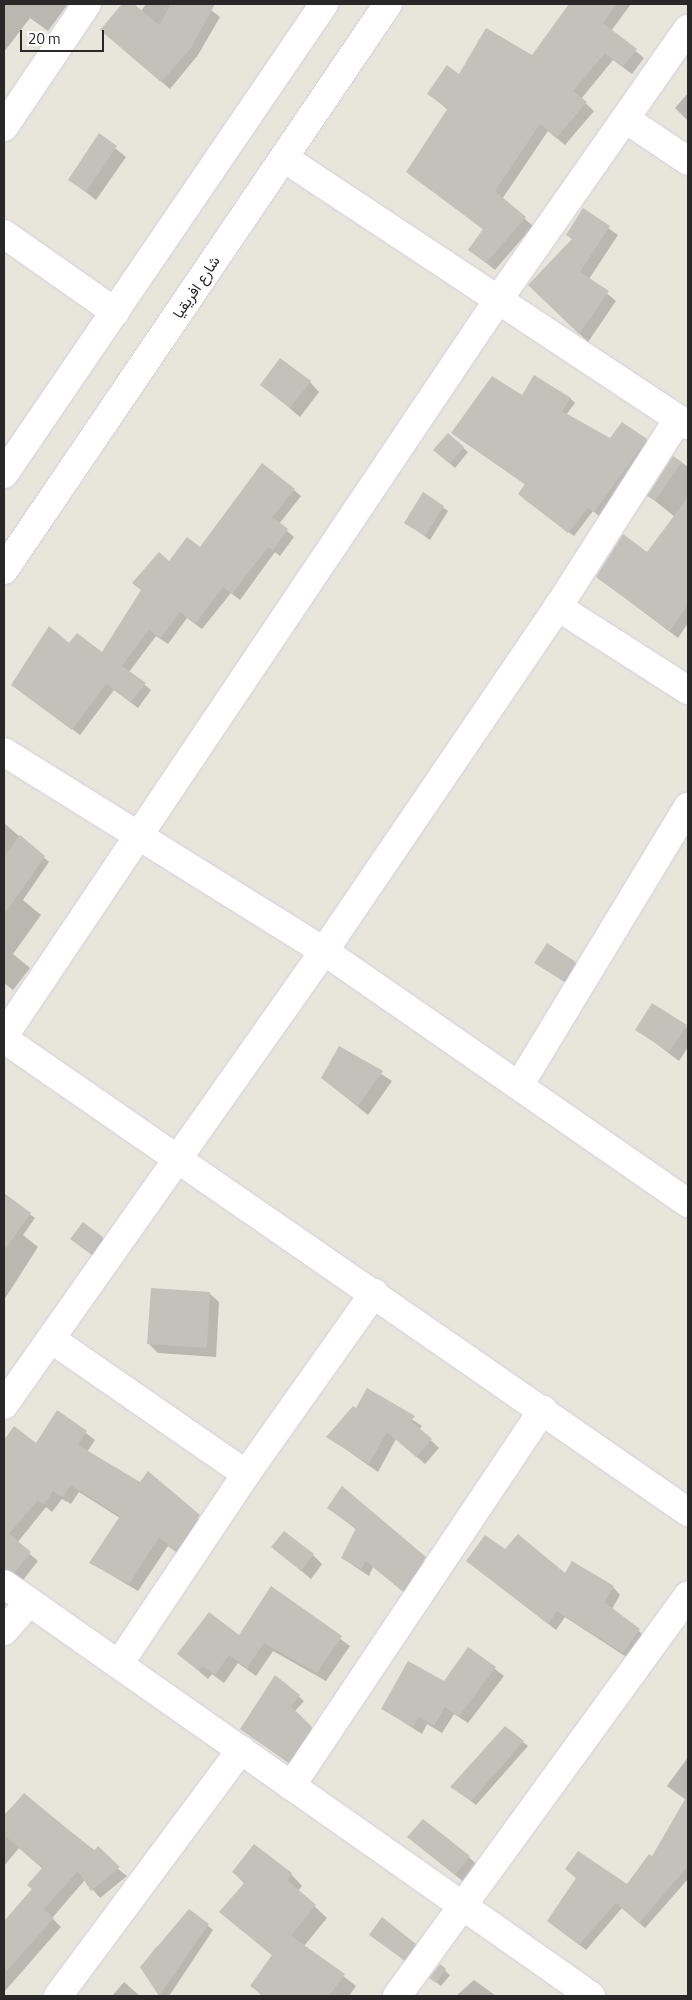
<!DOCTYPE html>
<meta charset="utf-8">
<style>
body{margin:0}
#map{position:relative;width:692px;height:2000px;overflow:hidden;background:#e8e5db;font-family:"Titillium Web",Vazirmatn,sans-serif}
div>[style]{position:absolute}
.shadow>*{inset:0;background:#0003}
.building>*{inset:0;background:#c4c1ba}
.roads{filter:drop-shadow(0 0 1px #d0d1df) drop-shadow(0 0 1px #d0d1df)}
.minor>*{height:28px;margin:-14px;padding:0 14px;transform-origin:14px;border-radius:14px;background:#fff}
.tertiary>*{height:28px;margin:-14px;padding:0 14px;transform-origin:14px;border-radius:14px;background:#fff}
span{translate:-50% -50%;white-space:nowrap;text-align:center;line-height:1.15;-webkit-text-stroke:4px #fff;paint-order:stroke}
.street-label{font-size:15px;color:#282828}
.frame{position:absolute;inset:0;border:5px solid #282828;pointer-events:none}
.scale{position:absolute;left:20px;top:30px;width:84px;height:22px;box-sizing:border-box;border:2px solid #282828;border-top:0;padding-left:6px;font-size:15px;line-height:18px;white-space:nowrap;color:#282828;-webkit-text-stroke:4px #fff;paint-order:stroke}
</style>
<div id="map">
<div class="shadow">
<i style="clip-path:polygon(4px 4px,68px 4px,48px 31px,30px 18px,4px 52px)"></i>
<i style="clip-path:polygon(123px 4px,141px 11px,146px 4px,203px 4px,220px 17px,198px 55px,170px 89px,101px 30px)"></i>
<i style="clip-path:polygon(571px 4px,631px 4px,611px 31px,644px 58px,632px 74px,613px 60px,581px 99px,594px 111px,565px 145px,548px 131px,502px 199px,533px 226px,495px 270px,469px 249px,484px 230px,408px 172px,448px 110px,429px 94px,460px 75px,533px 57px)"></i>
<i style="clip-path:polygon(688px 93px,688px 121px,675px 108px)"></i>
<i style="clip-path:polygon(99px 135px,126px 157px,96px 200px,69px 179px)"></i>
<i style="clip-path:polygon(583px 210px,618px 235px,589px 279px,616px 301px,588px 342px,530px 285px,573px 240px,567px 234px)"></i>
<i style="clip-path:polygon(310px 382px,319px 392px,300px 417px,261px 384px)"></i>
<i style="clip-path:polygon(570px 398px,575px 403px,566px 415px,610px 440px,646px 440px,651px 444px,599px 516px,593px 511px,574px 536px,524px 499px,526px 485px,457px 437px)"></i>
<i style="clip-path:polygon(448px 435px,468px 452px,455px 468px,440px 455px)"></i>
<i style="clip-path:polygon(674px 457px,688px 467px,688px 623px,678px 638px,597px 577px,647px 554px,675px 517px,649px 496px)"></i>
<i style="clip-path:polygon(294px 490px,301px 496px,279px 524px,294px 537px,280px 556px,275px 552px,240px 600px,231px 593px,202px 629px,187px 618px,168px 644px,156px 636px,129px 672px,151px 690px,138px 708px,114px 690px,80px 735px,13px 685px,70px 645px,102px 653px,142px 591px,133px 583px,200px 548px)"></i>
<i style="clip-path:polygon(424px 494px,448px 511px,430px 540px,406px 523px)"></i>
<i style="clip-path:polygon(4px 823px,49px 862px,23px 900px,41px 915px,13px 954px,30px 968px,13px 990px,4px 983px)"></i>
<i style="clip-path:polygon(536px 963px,575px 963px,579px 967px,568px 984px)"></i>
<i style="clip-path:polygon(653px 1005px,688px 1028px,688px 1047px,679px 1061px,637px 1029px)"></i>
<i style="clip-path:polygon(340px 1047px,392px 1081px,368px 1115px,322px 1078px)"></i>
<i style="clip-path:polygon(4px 1195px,35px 1218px,23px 1235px,38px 1247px,4px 1300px)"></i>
<i style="clip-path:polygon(102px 1238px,107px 1242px,96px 1258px,76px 1243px)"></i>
<i style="clip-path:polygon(209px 1293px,219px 1302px,216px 1357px,158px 1353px,149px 1344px)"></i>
<i style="clip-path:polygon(368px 1390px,422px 1426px,419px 1429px,439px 1448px,425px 1464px,396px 1439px,378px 1472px,328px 1437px,356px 1410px)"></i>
<i style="clip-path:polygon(58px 1412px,95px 1440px,87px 1452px,207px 1524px,184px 1558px,168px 1546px,138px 1591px,91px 1563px,120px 1518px,79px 1492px,71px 1504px,62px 1499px,52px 1512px,46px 1507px,17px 1543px,38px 1561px,23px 1580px,4px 1569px,4px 1459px,23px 1435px,36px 1445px)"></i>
<i style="clip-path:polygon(328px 1508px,432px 1565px,410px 1597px,373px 1567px,369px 1576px,342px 1558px,357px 1530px)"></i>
<i style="clip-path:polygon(273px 1547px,313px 1555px,322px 1564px,311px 1579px)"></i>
<i style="clip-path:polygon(468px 1561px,566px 1575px,613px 1587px,620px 1595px,612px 1609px,647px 1638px,631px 1660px,565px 1617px,556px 1630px)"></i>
<i style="clip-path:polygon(272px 1588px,350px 1646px,326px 1681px,273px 1651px,256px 1676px,238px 1663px,224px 1683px,212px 1674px,208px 1679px,179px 1654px,239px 1636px)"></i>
<i style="clip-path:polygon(469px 1649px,504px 1676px,468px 1723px,454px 1714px,442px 1733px,427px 1724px,422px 1734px,383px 1709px,445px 1682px)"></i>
<i style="clip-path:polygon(275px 1677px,304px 1701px,295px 1711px,316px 1732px,293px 1766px,246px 1733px)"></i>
<i style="clip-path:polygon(505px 1728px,528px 1746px,476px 1805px,452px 1787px)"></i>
<i style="clip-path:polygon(688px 1757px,688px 1879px,645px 1928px,622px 1908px,586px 1950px,549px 1921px,577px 1879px,566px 1869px,628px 1886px,653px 1858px,686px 1800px,667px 1786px)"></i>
<i style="clip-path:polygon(24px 1795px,127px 1876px,100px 1898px,85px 1880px,52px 1918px,61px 1927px,4px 1992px,4px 1923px,33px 1889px,43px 1869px,19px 1848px,4px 1866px,4px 1815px)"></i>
<i style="clip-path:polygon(408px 1837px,469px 1857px,478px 1866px,465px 1883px)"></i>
<i style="clip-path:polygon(233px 1872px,291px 1874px,302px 1886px,298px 1891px,327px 1918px,304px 1946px,356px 1986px,349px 1996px,262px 1996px,252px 1986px,273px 1956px,221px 1912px,245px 1884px)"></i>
<i style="clip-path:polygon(190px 1911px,213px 1930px,169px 1996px,161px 1996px,142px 1967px,156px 1947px,161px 1950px)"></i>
<i style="clip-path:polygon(371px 1935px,415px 1945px,419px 1949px,409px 1964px)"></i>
<i style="clip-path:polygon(440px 1966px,450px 1975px,441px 1986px,431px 1978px)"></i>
<i style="clip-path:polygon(474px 1980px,496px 1996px,456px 1996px)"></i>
<i style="clip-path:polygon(124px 1982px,140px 1996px,112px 1996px)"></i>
</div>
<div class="building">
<i style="clip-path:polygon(122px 4px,134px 4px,159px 25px,171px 4px,215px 4px,191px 48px,161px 82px,100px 30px)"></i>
<i style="clip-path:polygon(569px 4px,617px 4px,603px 23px,637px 49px,623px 67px,605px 53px,573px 91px,587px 102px,556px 138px,540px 124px,495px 191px,526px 217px,486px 263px,468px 250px,483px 229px,406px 172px,448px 108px,427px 94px,447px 65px,459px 74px,486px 28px,532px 55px)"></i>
<i style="clip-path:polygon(99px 133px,117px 146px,86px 192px,68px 180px)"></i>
<i style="clip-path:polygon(583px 208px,610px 226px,580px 272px,609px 291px,579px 334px,528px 285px,572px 239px,566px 235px)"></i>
<i style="clip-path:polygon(280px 358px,311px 381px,290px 408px,260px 385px)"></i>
<i style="clip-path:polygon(534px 375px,571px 398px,562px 411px,610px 438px,622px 422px,647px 439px,594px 512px,588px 508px,568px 533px,518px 494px,525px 484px,451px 433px,492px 376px,522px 395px)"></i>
<i style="clip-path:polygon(448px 433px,464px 447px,450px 464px,433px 450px)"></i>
<i style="clip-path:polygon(673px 456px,682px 462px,655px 501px,647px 496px)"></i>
<i style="clip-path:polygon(262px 463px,295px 489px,272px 517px,288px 529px,273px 550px,268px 547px,232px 594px,223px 587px,195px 624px,180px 612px,161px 638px,149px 630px,122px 666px,146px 683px,131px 702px,106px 684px,72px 730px,11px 685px,49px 626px,69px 643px,77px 633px,102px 652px,141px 590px,132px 583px,159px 552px,169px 561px,187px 537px,200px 547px)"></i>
<i style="clip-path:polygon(423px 492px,444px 506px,425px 536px,404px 523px)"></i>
<i style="clip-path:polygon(688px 497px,688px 604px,670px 631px,596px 577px,623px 534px,647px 552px)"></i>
<i style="clip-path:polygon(20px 835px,45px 856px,4px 915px,4px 856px)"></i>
<i style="clip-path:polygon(547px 943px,576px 962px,563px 981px,534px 963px)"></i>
<i style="clip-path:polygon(652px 1003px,687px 1025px,669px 1052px,635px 1030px)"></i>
<i style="clip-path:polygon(339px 1046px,383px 1071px,358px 1106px,321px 1078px)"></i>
<i style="clip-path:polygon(4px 1193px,31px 1213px,4px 1251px)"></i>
<i style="clip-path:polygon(83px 1222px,103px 1237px,91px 1254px,70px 1239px)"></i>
<i style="clip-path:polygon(151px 1288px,210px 1292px,207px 1348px,147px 1344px)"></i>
<i style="clip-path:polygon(367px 1388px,415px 1416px,411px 1421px,432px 1439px,416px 1457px,387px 1432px,369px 1464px,326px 1437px,353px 1406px,356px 1408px)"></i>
<i style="clip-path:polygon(57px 1410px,87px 1431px,78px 1445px,140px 1482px,148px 1471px,200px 1515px,176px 1551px,159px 1538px,129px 1584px,89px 1563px,120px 1516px,70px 1485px,63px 1497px,53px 1491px,44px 1505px,38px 1500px,9px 1534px,31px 1552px,15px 1572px,4px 1569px,4px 1440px,14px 1426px,36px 1443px)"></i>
<i style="clip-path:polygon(342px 1486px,426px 1557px,402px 1591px,366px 1561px,361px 1569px,341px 1558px,356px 1528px,327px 1508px)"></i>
<i style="clip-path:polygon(284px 1531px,314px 1554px,301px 1571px,271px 1547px)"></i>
<i style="clip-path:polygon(518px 1534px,565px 1573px,572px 1561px,614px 1586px,604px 1602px,640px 1629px,623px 1653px,557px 1611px,548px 1624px,466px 1561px,485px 1535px,505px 1549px)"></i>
<i style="clip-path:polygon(271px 1586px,342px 1636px,317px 1673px,264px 1643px,247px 1668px,229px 1655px,215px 1675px,202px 1666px,199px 1671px,177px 1654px,209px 1612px,239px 1635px)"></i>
<i style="clip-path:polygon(468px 1647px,496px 1667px,459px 1716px,445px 1707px,434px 1726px,419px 1717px,413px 1727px,381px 1709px,408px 1661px,444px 1681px)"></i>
<i style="clip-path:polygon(275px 1675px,300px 1695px,291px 1706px,312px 1727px,288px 1762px,240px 1729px)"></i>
<i style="clip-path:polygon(505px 1726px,524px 1741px,471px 1801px,450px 1787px)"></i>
<i style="clip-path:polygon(24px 1793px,94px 1851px,98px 1846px,120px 1867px,91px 1891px,78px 1871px,44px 1909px,54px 1918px,4px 1974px,4px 1921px,32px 1889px,27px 1885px,42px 1868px,4px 1835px,4px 1816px)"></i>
<i style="clip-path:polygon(688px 1794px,688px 1866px,639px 1923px,616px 1903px,579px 1945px,547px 1921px,576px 1878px,565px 1869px,578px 1851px,627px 1884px,649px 1854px,652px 1856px)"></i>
<i style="clip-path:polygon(423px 1819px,470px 1856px,455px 1875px,407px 1837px)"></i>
<i style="clip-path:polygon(254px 1844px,292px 1873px,287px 1880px,316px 1905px,291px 1936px,345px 1974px,329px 1996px,264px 1996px,250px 1986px,272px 1955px,219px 1912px,245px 1882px,232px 1872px)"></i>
<i style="clip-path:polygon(189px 1909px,209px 1924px,159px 1996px,140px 1967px)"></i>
<i style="clip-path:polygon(382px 1917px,416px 1944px,404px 1960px,369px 1935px)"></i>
<i style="clip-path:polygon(440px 1964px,446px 1969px,436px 1983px,429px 1978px)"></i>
</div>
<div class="roads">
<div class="minor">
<i style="left:627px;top:120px;width:73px;rotate:33.9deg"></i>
<i style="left:4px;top:127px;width:148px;rotate:-56deg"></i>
<i style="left:284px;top:158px;width:484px;rotate:33.5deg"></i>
<i style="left:4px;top:234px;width:136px;rotate:35.1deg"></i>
<i style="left:558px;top:607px;width:154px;rotate:32.6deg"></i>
<i style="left:4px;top:752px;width:377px;rotate:31.9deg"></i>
<i style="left:324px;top:951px;width:443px;rotate:34.7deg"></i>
<i style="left:4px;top:1036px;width:886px;rotate:-56.13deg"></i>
<i style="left:498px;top:300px;width:331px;rotate:-55deg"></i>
<i style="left:4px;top:1039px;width:832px;rotate:34.66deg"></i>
<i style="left:520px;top:1084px;width:324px;rotate:-58.8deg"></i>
<i style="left:51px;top:1339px;width:237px;rotate:34.7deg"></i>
<i style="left:4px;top:1405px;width:555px;rotate:-54.82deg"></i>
<i style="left:324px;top:951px;width:416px;rotate:-55.8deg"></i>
<i style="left:558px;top:607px;width:223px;rotate:-57.4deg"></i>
<i style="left:4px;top:1631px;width:38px;rotate:-49deg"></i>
<i style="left:119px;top:1664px;width:229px;rotate:-56.2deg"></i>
<i style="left:246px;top:1474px;width:222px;rotate:-54.7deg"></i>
<i style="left:291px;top:1786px;width:453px;rotate:-56.2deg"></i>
<i style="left:58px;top:1996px;width:307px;rotate:-53.4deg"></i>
<i style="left:397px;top:1996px;width:495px;rotate:-54deg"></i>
</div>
<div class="tertiary">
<i style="left:4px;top:474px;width:569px;rotate:-55.75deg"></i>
<i style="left:4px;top:570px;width:684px;rotate:-55.85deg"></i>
<i style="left:4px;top:1584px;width:717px;rotate:35.06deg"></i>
</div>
</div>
<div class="street-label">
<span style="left:196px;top:287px;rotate:-56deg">شارع افريقيا</span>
</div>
<div class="frame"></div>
<div class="scale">20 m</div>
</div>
